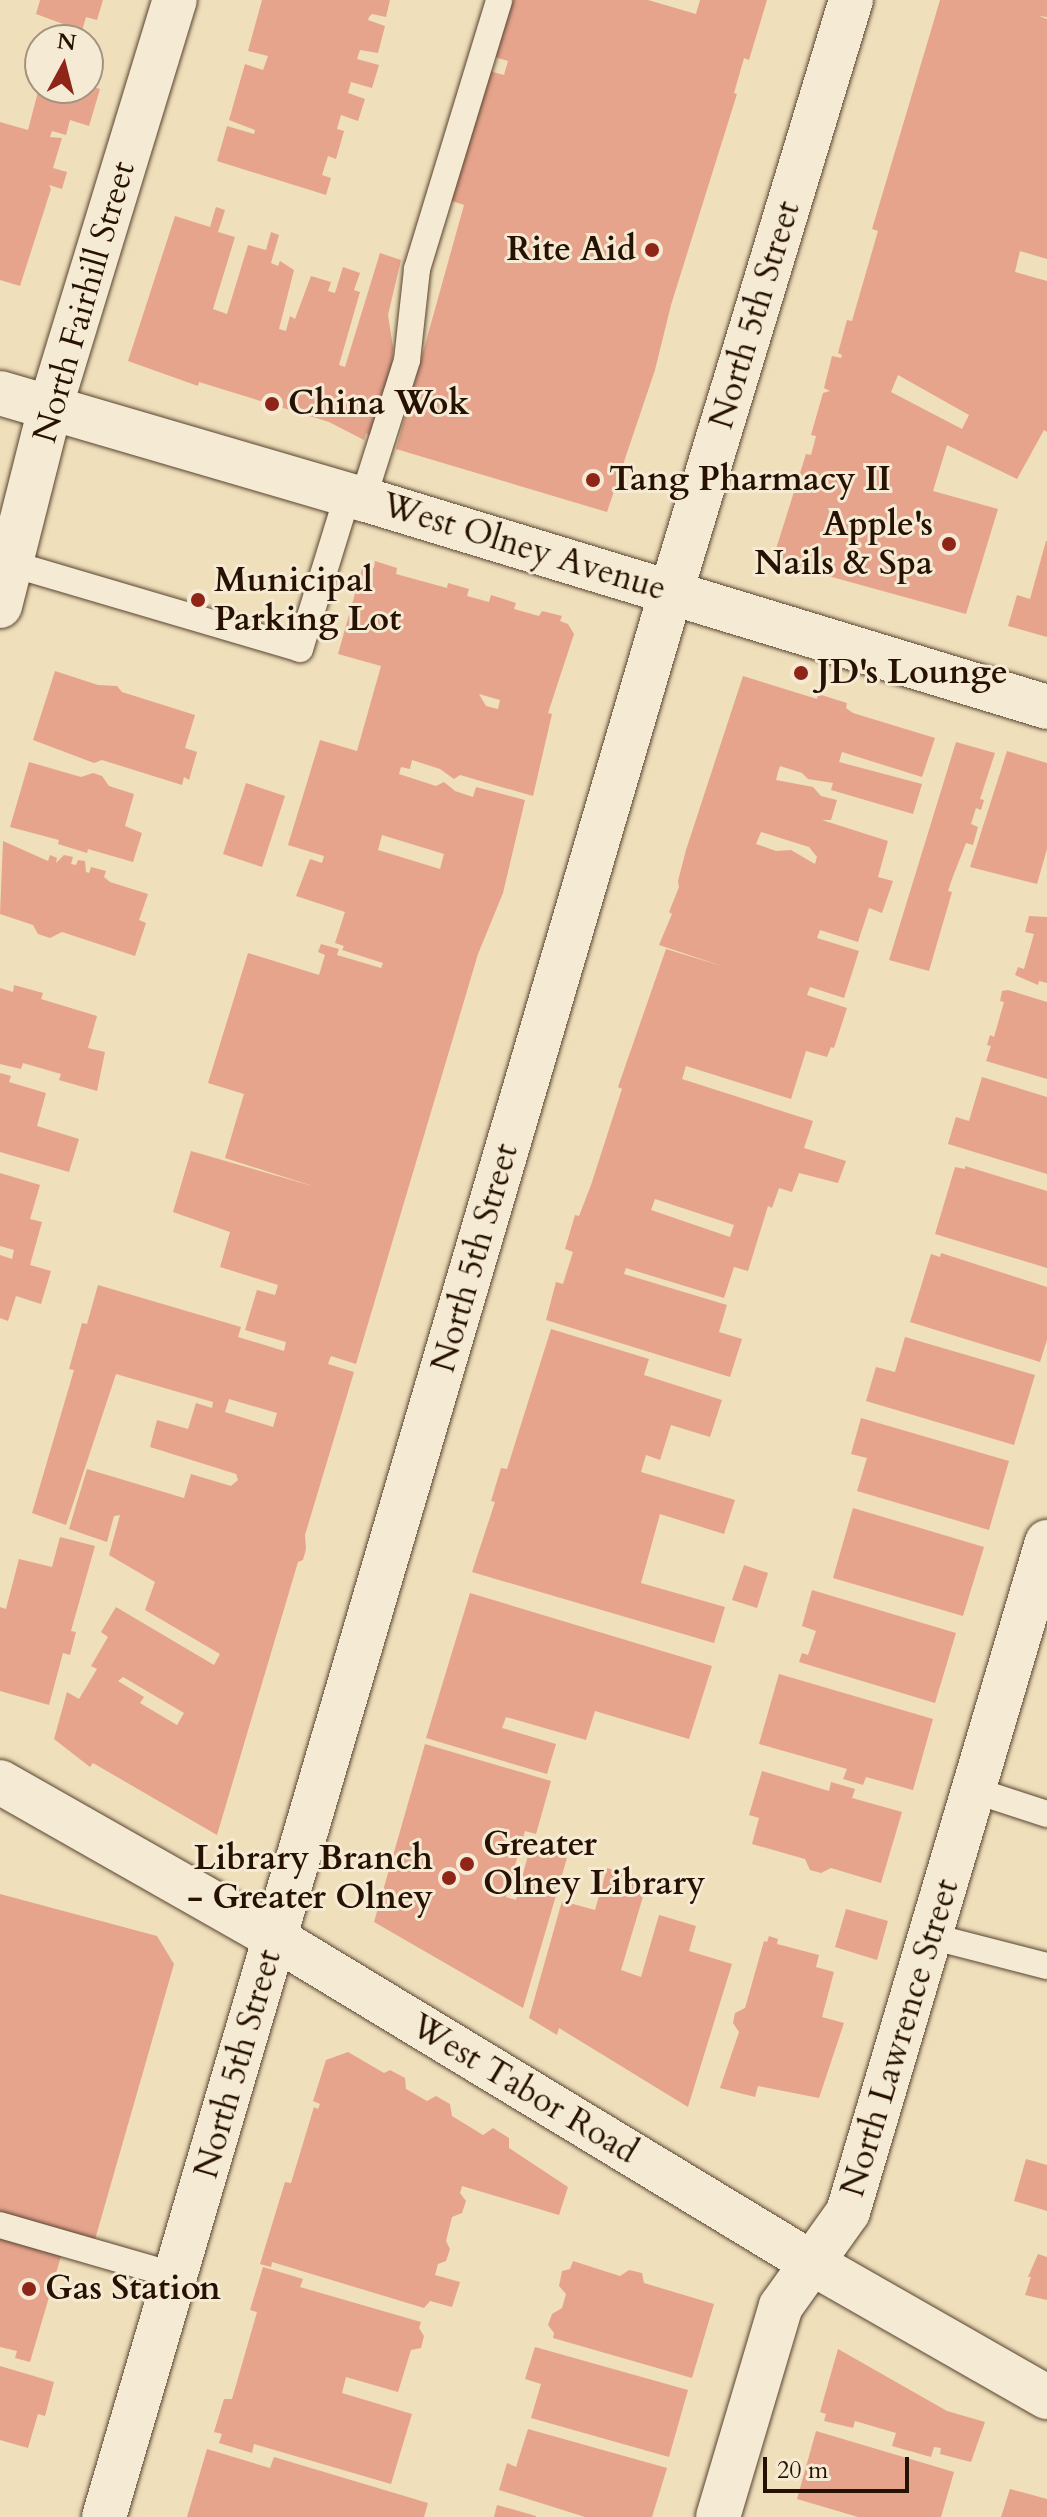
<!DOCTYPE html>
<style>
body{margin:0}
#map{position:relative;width:1047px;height:2517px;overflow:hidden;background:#efdfbb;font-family:Cardo,serif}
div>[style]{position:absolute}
.building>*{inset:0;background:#e6a48d}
.roads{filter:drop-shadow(0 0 2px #594430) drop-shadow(0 0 2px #594430)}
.service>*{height:26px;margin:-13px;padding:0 13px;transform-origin:13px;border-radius:13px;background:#f5ead3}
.minor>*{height:44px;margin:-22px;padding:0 22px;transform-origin:22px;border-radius:22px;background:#f5ead3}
.tertiary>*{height:44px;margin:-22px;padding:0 22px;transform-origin:22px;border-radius:22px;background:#f5ead3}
.dots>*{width:22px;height:22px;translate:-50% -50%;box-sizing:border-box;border:4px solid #f5ead3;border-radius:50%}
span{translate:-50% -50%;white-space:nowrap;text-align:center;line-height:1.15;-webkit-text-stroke:6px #f5ead3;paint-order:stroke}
.poi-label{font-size:34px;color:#271102;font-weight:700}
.right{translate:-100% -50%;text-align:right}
.left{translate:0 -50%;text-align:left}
.street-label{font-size:34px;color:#271102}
.north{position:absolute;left:24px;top:24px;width:80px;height:80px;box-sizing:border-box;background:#f5ead3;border:2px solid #a3937f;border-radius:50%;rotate:7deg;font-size:22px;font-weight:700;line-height:32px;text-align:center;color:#271102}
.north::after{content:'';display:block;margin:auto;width:28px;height:36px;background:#8f2418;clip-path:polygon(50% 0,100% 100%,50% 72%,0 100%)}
.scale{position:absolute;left:763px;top:2457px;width:146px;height:36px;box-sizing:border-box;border:4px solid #271102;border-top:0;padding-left:10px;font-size:24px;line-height:28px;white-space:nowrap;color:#271102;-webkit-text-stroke:6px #f5ead3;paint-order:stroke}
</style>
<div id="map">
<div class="building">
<i style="clip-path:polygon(40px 0,103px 0,97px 20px,86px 17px,82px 31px,36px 14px)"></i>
<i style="clip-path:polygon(262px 0,390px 0,386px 17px,372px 14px,369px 17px,368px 20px,385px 26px,378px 53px,360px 50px,357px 59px,379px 65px,372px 88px,351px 82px,348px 93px,365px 99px,358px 121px,341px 115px,337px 129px,344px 131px,336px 159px,328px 156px,322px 175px,331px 178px,326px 195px,217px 161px,227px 126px,254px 134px,255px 130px,229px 120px,245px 64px,263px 70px,268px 56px,248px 51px)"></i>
<i style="clip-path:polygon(505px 0,648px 0,696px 14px,700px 0,767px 0,749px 60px,744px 58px,734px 93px,737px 94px,671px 305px,655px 370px,607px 512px,396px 449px,464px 205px,443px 198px,482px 69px,504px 75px,508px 61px,488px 55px)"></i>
<i style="clip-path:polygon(evenodd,940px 0,1047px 0,1047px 17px,1039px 16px,1047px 19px,1047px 259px,1020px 251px,1015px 272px,1047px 281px,1047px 432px,1044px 430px,1017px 479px,947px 445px,933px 491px,998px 509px,966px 614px,821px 574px,822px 571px,818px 575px,780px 563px,781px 554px,775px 552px,806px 454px,811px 455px,816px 436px,811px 435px,823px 393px,830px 391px,824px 388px,832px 356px,841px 358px,842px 355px,838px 353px,847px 320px,852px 321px,878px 231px,872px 229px,940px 0,898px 375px,969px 415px,962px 429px,891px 392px,898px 375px)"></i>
<i style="clip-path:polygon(88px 85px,100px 89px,89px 126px,70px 120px,66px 135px,52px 131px,50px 137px,62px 138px,53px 168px,67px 172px,62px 189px,49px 185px,51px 189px,20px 286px,0 280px,0 122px,28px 130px,39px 88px)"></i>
<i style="clip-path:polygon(216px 207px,225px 210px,218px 232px,235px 237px,213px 309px,227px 314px,248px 245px,266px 250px,271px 232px,279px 235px,271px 263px,278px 266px,280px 261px,294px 270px,279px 329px,286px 331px,290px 316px,295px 319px,311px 276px,331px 282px,328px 291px,335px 293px,343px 267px,360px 273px,354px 290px,360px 292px,339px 365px,345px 367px,380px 253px,401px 260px,388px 315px,393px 347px,392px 370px,372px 436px,366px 433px,364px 440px,329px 422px,199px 382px,198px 386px,128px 361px,175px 216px,210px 227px)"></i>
<i style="clip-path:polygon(1046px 541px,1047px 541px,1047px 637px,1008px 626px,1017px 595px,1030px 599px)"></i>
<i style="clip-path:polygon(evenodd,375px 561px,397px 568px,396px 574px,447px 588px,448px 583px,469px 589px,467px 596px,489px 602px,491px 595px,516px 603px,514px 609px,539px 616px,542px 611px,562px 616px,560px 621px,568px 624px,574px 634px,548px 713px,552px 714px,533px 796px,460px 775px,454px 779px,440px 769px,412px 760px,410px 769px,401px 767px,399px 774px,436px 786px,444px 782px,455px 791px,473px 797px,476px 787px,525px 800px,503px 893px,478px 954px,356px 1364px,331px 1356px,328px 1364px,354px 1372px,305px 1535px,306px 1549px,303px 1560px,298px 1562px,217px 1835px,93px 1763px,90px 1767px,54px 1739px,67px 1692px,79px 1699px,97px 1669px,91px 1666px,108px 1637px,101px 1632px,116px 1607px,214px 1665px,220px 1654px,145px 1610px,155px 1582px,109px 1555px,120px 1515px,114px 1516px,107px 1542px,69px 1529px,87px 1469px,184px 1498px,191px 1474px,231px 1486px,238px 1480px,236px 1474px,150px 1447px,157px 1420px,188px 1429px,196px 1403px,212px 1408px,213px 1402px,116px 1374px,66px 1525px,32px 1513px,74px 1370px,69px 1369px,82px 1323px,87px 1324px,98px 1285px,241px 1327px,238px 1337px,284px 1351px,286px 1342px,245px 1330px,257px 1290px,275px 1295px,278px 1285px,220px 1267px,230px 1232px,173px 1212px,191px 1151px,316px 1187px,225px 1158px,244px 1094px,208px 1083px,248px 953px,319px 975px,325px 955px,318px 952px,321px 944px,339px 949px,337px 955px,381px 968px,383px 963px,342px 950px,344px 946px,335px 943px,345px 912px,296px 896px,310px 859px,322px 863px,324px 856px,288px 845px,320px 740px,357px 751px,381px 666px,338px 654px,363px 565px,374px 568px,375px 561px,479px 694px,500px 700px,498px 709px,486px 706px,479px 694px,375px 561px,382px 835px,444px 854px,440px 869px,378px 850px,382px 835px,375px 561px,229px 1399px,277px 1413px,273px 1427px,225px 1412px,229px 1399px,375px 561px,123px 1677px,184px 1713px,177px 1725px,140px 1703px,144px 1697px,118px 1681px,123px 1677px)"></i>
<i style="clip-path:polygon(55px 671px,98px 685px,117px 686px,122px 692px,195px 715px,185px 748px,197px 752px,189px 780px,184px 777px,182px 785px,102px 760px,94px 763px,33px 740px)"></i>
<i style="clip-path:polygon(evenodd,743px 676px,817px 699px,818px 694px,847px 703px,846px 708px,853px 713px,935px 738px,922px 777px,842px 752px,839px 762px,922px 784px,913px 814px,831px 790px,833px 783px,808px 779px,802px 773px,780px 766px,778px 772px,776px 780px,813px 787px,821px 796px,837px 800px,831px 820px,822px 820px,888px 841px,878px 877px,893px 881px,882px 913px,869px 908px,858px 942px,820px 930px,817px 938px,859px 951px,844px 998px,810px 987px,807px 995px,847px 1008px,834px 1048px,831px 1047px,827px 1057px,806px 1051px,791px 1099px,686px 1066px,682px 1079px,813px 1121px,804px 1148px,846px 1161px,838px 1183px,799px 1173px,792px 1192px,779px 1188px,772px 1208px,768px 1206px,748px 1271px,734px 1267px,724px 1298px,626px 1268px,624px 1274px,727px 1305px,719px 1332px,742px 1339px,730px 1377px,546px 1320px,556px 1282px,563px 1284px,573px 1252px,565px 1249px,575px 1215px,579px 1216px,591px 1185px,622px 1089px,618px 1087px,666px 949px,725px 967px,659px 945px,672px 914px,669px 912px,679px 887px,678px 881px,686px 850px,743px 676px,761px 832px,809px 847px,817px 857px,815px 864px,791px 850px,776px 851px,756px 844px,761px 832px,743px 676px,655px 1199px,734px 1225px,730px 1237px,651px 1210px,655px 1199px)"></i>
<i style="clip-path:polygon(956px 742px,995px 753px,980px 799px,984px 800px,981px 810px,976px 808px,971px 824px,978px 827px,973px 845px,966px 843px,952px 879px,948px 891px,952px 892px,929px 971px,889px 960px)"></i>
<i style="clip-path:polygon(1007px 751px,1047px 763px,1047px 849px,1037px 884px,970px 867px)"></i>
<i style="clip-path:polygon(29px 762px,81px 777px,93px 773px,102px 776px,109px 786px,134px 794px,125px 826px,142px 833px,133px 862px,88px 849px,87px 853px,58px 844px,59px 840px,10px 827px)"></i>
<i style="clip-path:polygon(246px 783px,285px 796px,262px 867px,223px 854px)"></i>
<i style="clip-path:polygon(3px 841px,48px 861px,50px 855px,57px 858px,56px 863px,64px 855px,73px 857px,71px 864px,76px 865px,78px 860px,85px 861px,86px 872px,89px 873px,91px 867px,106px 871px,104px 877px,110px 882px,148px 894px,139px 920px,146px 923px,135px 956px,62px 932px,50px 938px,38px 934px,33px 925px,0 914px)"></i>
<i style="clip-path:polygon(1029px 916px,1047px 917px,1047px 983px,1039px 981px,1038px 985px,1015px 975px,1018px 967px,1024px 969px,1034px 934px,1025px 932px)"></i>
<i style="clip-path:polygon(14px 985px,43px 993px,41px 999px,97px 1016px,88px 1048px,105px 1052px,97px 1091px,59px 1080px,61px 1074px,23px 1063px,21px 1069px,0 1064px,0 988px,13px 992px)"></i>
<i style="clip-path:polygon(1008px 990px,1047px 1002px,1047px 1079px,986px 1061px,991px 1046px,987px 1045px,990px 1035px,994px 1037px,1004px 1002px,1000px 1001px,1002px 991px)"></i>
<i style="clip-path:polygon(0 1073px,11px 1076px,9px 1082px,46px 1093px,37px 1126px,79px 1139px,69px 1172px,0 1152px)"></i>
<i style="clip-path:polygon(982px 1077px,1047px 1097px,1047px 1174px,948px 1144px,956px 1117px,969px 1121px)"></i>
<i style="clip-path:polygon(965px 1166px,1047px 1191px,1047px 1268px,935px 1234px,955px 1167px,965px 1169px)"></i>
<i style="clip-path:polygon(0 1173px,40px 1185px,30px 1219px,42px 1222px,30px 1265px,51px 1271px,41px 1304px,16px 1296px,8px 1321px,0 1318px,0 1255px,12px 1259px,14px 1250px,0 1246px)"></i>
<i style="clip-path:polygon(941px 1253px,1047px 1287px,1047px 1340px,1040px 1362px,910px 1322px,931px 1254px,940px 1257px)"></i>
<i style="clip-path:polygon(551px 1329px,649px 1359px,644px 1375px,722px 1400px,710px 1437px,671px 1425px,660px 1460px,646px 1455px,641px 1472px,735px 1500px,724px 1534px,660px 1514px,641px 1583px,725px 1607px,714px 1643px,472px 1572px,495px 1502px,491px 1501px,501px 1468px,507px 1469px)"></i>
<i style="clip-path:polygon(905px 1337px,1035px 1375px,1014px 1445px,866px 1401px,876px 1367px,895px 1372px)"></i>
<i style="clip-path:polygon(861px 1418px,1009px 1461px,989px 1530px,857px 1491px,867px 1458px,851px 1454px)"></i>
<i style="clip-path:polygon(853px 1508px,984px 1547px,963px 1616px,833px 1578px)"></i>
<i style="clip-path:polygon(60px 1537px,95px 1546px,71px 1631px,76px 1632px,70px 1655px,63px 1653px,49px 1705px,0 1691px,0 1607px,6px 1609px,19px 1559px,52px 1567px)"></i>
<i style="clip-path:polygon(744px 1565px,768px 1573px,757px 1608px,732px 1600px)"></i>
<i style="clip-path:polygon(812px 1590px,956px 1633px,935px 1703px,799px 1662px,802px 1653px,808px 1655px,816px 1631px,802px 1626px)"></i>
<i style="clip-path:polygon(470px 1593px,712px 1666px,689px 1739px,595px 1711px,586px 1740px,506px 1717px,502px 1728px,556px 1744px,547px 1774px,426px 1738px)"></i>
<i style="clip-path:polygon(779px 1674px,933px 1719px,913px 1790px,866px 1777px,863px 1785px,843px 1779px,847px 1769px,759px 1744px)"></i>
<i style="clip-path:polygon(425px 1744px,551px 1781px,536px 1834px,525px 1831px,506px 1897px,516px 1900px,530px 1848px,567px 1858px,523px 2008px,374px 1922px)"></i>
<i style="clip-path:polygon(762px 1771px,829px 1791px,831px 1782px,855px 1789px,852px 1798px,902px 1812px,881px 1883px,831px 1868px,821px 1873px,810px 1870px,805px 1859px,752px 1844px,759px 1818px,749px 1815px)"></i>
<i style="clip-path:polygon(607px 1868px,648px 1880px,621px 1970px,641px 1977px,659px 1915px,696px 1926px,689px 1951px,732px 1964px,688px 2107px,559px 2028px,557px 2035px,529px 2018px,562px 1901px,595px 1910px)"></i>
<i style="clip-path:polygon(0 1894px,157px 1936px,174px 1964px,94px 2243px,0 2217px)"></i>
<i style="clip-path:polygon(846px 1909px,888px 1921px,877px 1960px,835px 1947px)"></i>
<i style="clip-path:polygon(769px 1936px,778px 1939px,777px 1944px,819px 1955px,816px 1967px,834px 1972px,822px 2017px,844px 2023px,819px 2098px,758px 2086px,755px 2097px,720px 2088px,739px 2032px,733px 2023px,735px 2013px,745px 2008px,764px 1941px,767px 1942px)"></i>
<i style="clip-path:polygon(348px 2052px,384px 2073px,390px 2070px,405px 2078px,406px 2089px,427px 2101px,436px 2096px,450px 2104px,452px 2116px,483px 2135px,493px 2128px,509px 2138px,509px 2148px,568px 2187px,559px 2215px,462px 2186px,460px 2193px,466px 2201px,462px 2213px,452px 2217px,446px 2241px,450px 2249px,446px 2261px,438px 2264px,435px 2275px,460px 2282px,452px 2307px,430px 2301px,424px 2308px,272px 2262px,271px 2267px,260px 2264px,285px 2182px,291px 2183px,314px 2107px,318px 2109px,320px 2104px,313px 2101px,326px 2060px)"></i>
<i style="clip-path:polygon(1026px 2159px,1047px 2165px,1047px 2211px,1014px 2201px)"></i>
<i style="clip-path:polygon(0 2226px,64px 2246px,30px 2362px,15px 2358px,17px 2351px,0 2347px)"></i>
<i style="clip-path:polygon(1038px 2254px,1047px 2257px,1047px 2300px,1025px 2295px,1031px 2277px,1028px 2277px)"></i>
<i style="clip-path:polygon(573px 2261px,620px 2276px,629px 2270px,642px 2273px,644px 2283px,714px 2304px,692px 2378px,553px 2338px,554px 2333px,548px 2325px,552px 2314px,562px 2308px,566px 2294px,559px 2286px,562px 2271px,570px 2269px)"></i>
<i style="clip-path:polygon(263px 2267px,303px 2279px,300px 2287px,421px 2322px,419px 2328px,424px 2336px,421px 2348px,411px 2350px,398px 2392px,346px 2377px,342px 2393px,412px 2414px,391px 2484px,254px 2444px,252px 2453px,219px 2443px,222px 2434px,214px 2432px,224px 2399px,232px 2399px,257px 2312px,250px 2310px)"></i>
<i style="clip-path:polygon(535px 2347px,688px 2390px,669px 2457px,531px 2418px,541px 2384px,525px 2379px)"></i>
<i style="clip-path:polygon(838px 2349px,947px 2411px,985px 2422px,971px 2462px,940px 2454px,941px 2448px,934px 2447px,931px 2457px,892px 2446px,896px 2433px,855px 2421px,853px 2428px,824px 2421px,826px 2414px,820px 2412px)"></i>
<i style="clip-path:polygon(0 2366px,54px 2382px,45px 2416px,38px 2414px,28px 2448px,0 2440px)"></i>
<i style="clip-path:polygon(528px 2429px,667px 2468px,652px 2517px,585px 2517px,499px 2490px,507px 2463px,516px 2467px)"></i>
<i style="clip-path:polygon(816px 2431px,954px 2472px,941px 2517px,858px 2517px,797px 2499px)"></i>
<i style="clip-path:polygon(207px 2449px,270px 2468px,274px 2457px,428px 2503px,424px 2517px,187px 2517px)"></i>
<i style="clip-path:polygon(1010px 2489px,1047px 2499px,1047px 2517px,1001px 2517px)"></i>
<i style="clip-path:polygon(497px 2505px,536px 2516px,536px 2517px,494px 2517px)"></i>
</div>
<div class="roads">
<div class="service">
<i style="left:363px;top:499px;width:146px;rotate:-72.4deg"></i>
<i style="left:407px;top:360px;width:92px;rotate:-83.7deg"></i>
<i style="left:417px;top:269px;width:281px;rotate:-73deg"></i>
<i style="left:12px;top:564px;width:300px;rotate:16.4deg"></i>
<i style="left:300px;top:649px;width:162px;rotate:-72.8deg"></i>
<i style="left:973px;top:1790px;width:78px;rotate:18deg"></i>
<i style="left:930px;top:1936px;width:121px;rotate:14.4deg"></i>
<i style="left:0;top:2225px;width:184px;rotate:16.1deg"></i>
</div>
<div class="minor">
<i style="left:0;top:606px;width:204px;rotate:-75.8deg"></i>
<i style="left:50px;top:408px;width:427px;rotate:-73deg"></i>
<i style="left:718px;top:2517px;width:220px;rotate:-73.4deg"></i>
<i style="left:781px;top:2306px;width:115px;rotate:-54.5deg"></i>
<i style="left:848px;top:2212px;width:699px;rotate:-73.46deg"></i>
</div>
<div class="tertiary">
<i style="left:0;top:393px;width:378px;rotate:16.3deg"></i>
<i style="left:363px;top:499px;width:715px;rotate:16.91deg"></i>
<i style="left:0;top:1782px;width:316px;rotate:29.6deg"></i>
<i style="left:275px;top:1938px;width:625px;rotate:31.2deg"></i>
<i style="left:810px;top:2262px;width:273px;rotate:29.7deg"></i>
<i style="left:104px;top:2517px;width:2007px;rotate:-73.59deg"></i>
<i style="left:671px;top:592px;width:619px;rotate:-73.09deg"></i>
</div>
</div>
<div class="dots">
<i style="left:652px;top:250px;background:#8f2418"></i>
<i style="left:272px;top:404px;background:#8f2418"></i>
<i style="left:593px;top:480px;background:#8f2418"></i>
<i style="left:949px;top:544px;background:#8f2418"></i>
<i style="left:198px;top:600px;background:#8f2418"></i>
<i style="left:801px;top:673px;background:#8f2418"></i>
<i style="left:467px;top:1864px;background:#8f2418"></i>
<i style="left:449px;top:1878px;background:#8f2418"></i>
<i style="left:29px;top:2289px;background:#8f2418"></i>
</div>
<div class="poi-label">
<span class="right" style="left:636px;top:250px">Rite Aid</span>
<span class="left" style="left:288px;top:404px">China Wok</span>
<span class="left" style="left:609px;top:480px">Tang Pharmacy II</span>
<span class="right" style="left:933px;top:544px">Apple's<br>Nails &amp; Spa</span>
<span class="left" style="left:214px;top:600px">Municipal<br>Parking Lot</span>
<span class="left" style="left:817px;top:673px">JD's Lounge</span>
<span class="left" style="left:483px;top:1864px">Greater<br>Olney Library</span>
<span class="right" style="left:433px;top:1878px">Library Branch<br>- Greater Olney</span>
<span class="left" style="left:45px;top:2289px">Gas Station</span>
</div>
<div class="street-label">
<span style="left:84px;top:302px;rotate:-74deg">North Fairhill Street</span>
<span style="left:755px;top:315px;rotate:-73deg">North 5th Street</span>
<span style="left:524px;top:547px;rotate:17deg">West Olney Avenue</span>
<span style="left:475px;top:1258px;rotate:-74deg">North 5th Street</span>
<span style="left:900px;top:2038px;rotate:-73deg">North Lawrence Street</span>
<span style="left:238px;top:2064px;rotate:-74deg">North 5th Street</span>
<span style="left:524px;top:2089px;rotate:31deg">West Tabor Road</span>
</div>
<div class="north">N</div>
<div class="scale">20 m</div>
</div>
